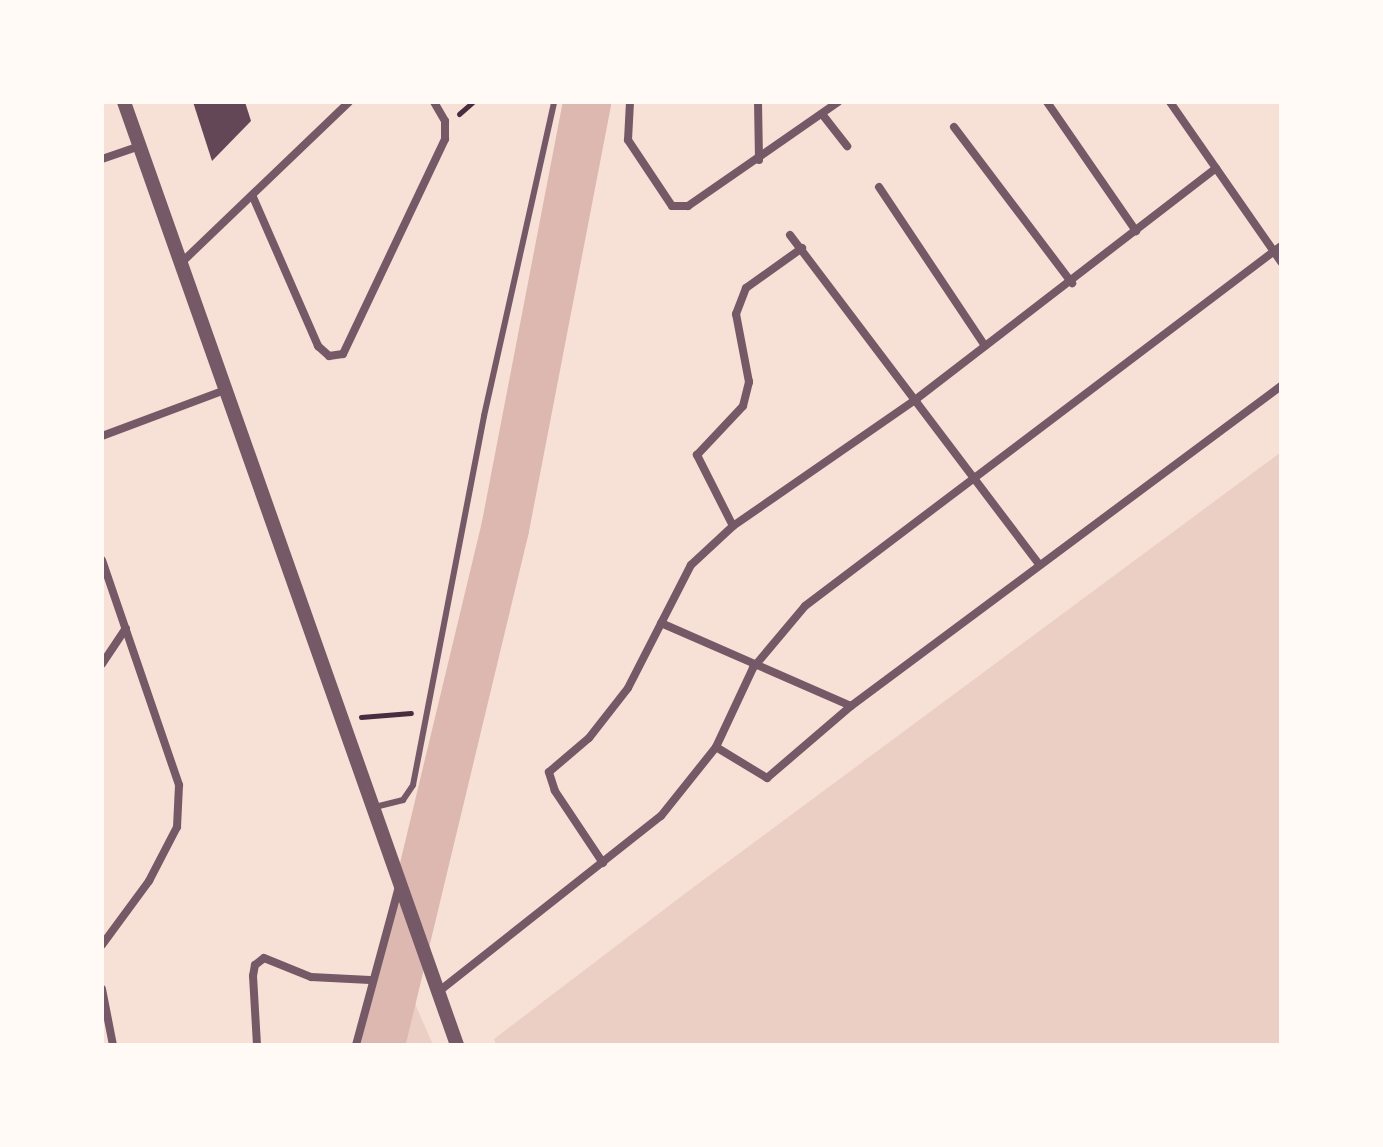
<!DOCTYPE html>
<style>
body{margin:0}
#map{position:relative;width:1383px;height:1147px;overflow:hidden;background:#f7e1d7;font-family:"Exo 2",sans-serif}
div>[style]{position:absolute}
.green>*{inset:0;background:#ebcfc5}
.river>*{height:48px;margin:-24px;padding:0 24px;transform-origin:24px;border-radius:24px;background:#dcb8b0}
.building>*{inset:0;background:#644757}
.path>*{height:5px;margin:-2.5px;padding:0 2.5px;transform-origin:2.5px;border-radius:2.5px;background:#4a2c40}
.service>*{height:6px;margin:-3px;padding:0 3px;transform-origin:3px;border-radius:3px;background:#755966}
.minor>*{height:8px;margin:-4px;padding:0 4px;transform-origin:4px;border-radius:4px;background:#755966}
.tertiary>*{height:14px;margin:-7px;padding:0 7px;transform-origin:7px;border-radius:7px;background:#755966}
span{translate:-50% -50%;white-space:nowrap;text-align:center;line-height:1.15;-webkit-text-stroke:7px #fffaf5;paint-order:stroke}
.frame{position:absolute;inset:0;border:104px solid #fffaf5;pointer-events:none}
</style>
<div id="map">
<div class="green">
<i style="clip-path:polygon(1281px 452px,1281px 1045px,496px 1045px,494px 1039px,687px 892px)"></i>
<i style="clip-path:polygon(399px 967px,433px 1045px,381px 1045px)"></i>
</div>
<div class="river">
<i style="left:381px;top:1045px;width:531px;rotate:-76.49deg"></i>
<i style="left:505px;top:529px;width:435px;rotate:-79.1deg"></i>
</div>
<div class="building">
<i style="clip-path:polygon(193px 102px,245px 102px,251px 121px,212px 161px)"></i>
</div>
<div class="path">
<i style="left:459px;top:114px;width:18px;rotate:-41deg"></i>
<i style="left:361px;top:717px;width:50px;rotate:-4.6deg"></i>
</div>
<div class="service">
<i style="left:375px;top:807px;width:29px;rotate:-14deg"></i>
<i style="left:403px;top:800px;width:18px;rotate:-56deg"></i>
<i style="left:413px;top:785px;width:376px;rotate:-79.1deg"></i>
<i style="left:484px;top:416px;width:322px;rotate:-77.4deg"></i>
</div>
<div class="minor">
<i style="left:630px;top:102px;width:38px;rotate:93deg"></i>
<i style="left:628px;top:140px;width:79px;rotate:56.3deg"></i>
<i style="left:672px;top:206px;width:16px"></i>
<i style="left:688px;top:206px;width:183px;rotate:-34.7deg"></i>
<i style="left:758px;top:102px;width:58px;rotate:89deg"></i>
<i style="left:1047px;top:102px;width:157px;rotate:55.4deg"></i>
<i style="left:1170px;top:102px;width:195px;rotate:55.2deg"></i>
<i style="left:822px;top:114px;width:41px;rotate:52deg"></i>
<i style="left:954px;top:127px;width:196px;rotate:52.9deg"></i>
<i style="left:102px;top:159px;width:40px;rotate:-18.9deg"></i>
<i style="left:879px;top:187px;width:191px;rotate:56.3deg"></i>
<i style="left:253px;top:197px;width:163px;rotate:66.4deg"></i>
<i style="left:318px;top:346px;width:15px;rotate:42deg"></i>
<i style="left:329px;top:356px;width:14px;rotate:-8deg"></i>
<i style="left:343px;top:354px;width:238px;rotate:-64.6deg"></i>
<i style="left:445px;top:139px;width:18px;rotate:-90deg"></i>
<i style="left:445px;top:121px;width:22px;rotate:-120deg"></i>
<i style="left:790px;top:235px;width:413px;rotate:52.9deg"></i>
<i style="left:180px;top:264px;width:234px;rotate:-43.8deg"></i>
<i style="left:102px;top:436px;width:131px;rotate:-20.5deg"></i>
<i style="left:733px;top:526px;width:80px;rotate:-116.9deg"></i>
<i style="left:697px;top:455px;width:67px;rotate:-46.8deg"></i>
<i style="left:743px;top:406px;width:25px;rotate:-76deg"></i>
<i style="left:749px;top:382px;width:69px;rotate:-100.8deg"></i>
<i style="left:736px;top:314px;width:28px;rotate:-69deg"></i>
<i style="left:746px;top:288px;width:69px;rotate:-35.5deg"></i>
<i style="left:102px;top:560px;width:238px;rotate:71.1deg"></i>
<i style="left:179px;top:785px;width:42px;rotate:92.7deg"></i>
<i style="left:177px;top:827px;width:61px;rotate:117.4deg"></i>
<i style="left:149px;top:881px;width:79px;rotate:126.3deg"></i>
<i style="left:661px;top:623px;width:207px;rotate:23.6deg"></i>
<i style="left:102px;top:664px;width:43px;rotate:-56.3deg"></i>
<i style="left:716px;top:747px;width:60px;rotate:31.3deg"></i>
<i style="left:767px;top:778px;width:111px;rotate:-40.6deg"></i>
<i style="left:851px;top:706px;width:536px;rotate:-36.66deg"></i>
<i style="left:603px;top:863px;width:87px;rotate:-123.7deg"></i>
<i style="left:555px;top:791px;width:20px;rotate:-108deg"></i>
<i style="left:549px;top:772px;width:52px;rotate:-40.4deg"></i>
<i style="left:589px;top:738px;width:63px;rotate:-52deg"></i>
<i style="left:628px;top:688px;width:138px;rotate:-62.9deg"></i>
<i style="left:691px;top:565px;width:57px;rotate:-42.9deg"></i>
<i style="left:733px;top:526px;width:221px;rotate:-34.7deg"></i>
<i style="left:915px;top:400px;width:380px;rotate:-37.6deg"></i>
<i style="left:102px;top:989px;width:57px;rotate:78.9deg"></i>
<i style="left:438px;top:992px;width:284px;rotate:-38.3deg"></i>
<i style="left:661px;top:816px;width:88px;rotate:-51.4deg"></i>
<i style="left:716px;top:747px;width:87px;rotate:-64.9deg"></i>
<i style="left:753px;top:668px;width:81px;rotate:-50deg"></i>
<i style="left:805px;top:606px;width:597px;rotate:-37.1deg"></i>
<i style="left:257px;top:1045px;width:69px;rotate:-93.3deg"></i>
<i style="left:253px;top:976px;width:11px;rotate:-80deg"></i>
<i style="left:255px;top:965px;width:11px;rotate:-38deg"></i>
<i style="left:264px;top:958px;width:51px;rotate:22deg"></i>
<i style="left:311px;top:977px;width:59px;rotate:2.9deg"></i>
<i style="left:356px;top:1045px;width:164px;rotate:-74.8deg"></i>
</div>
<div class="tertiary">
<i style="left:124px;top:102px;width:1000px;rotate:70.55deg"></i>
</div>
<div class="frame"></div>
</div>
